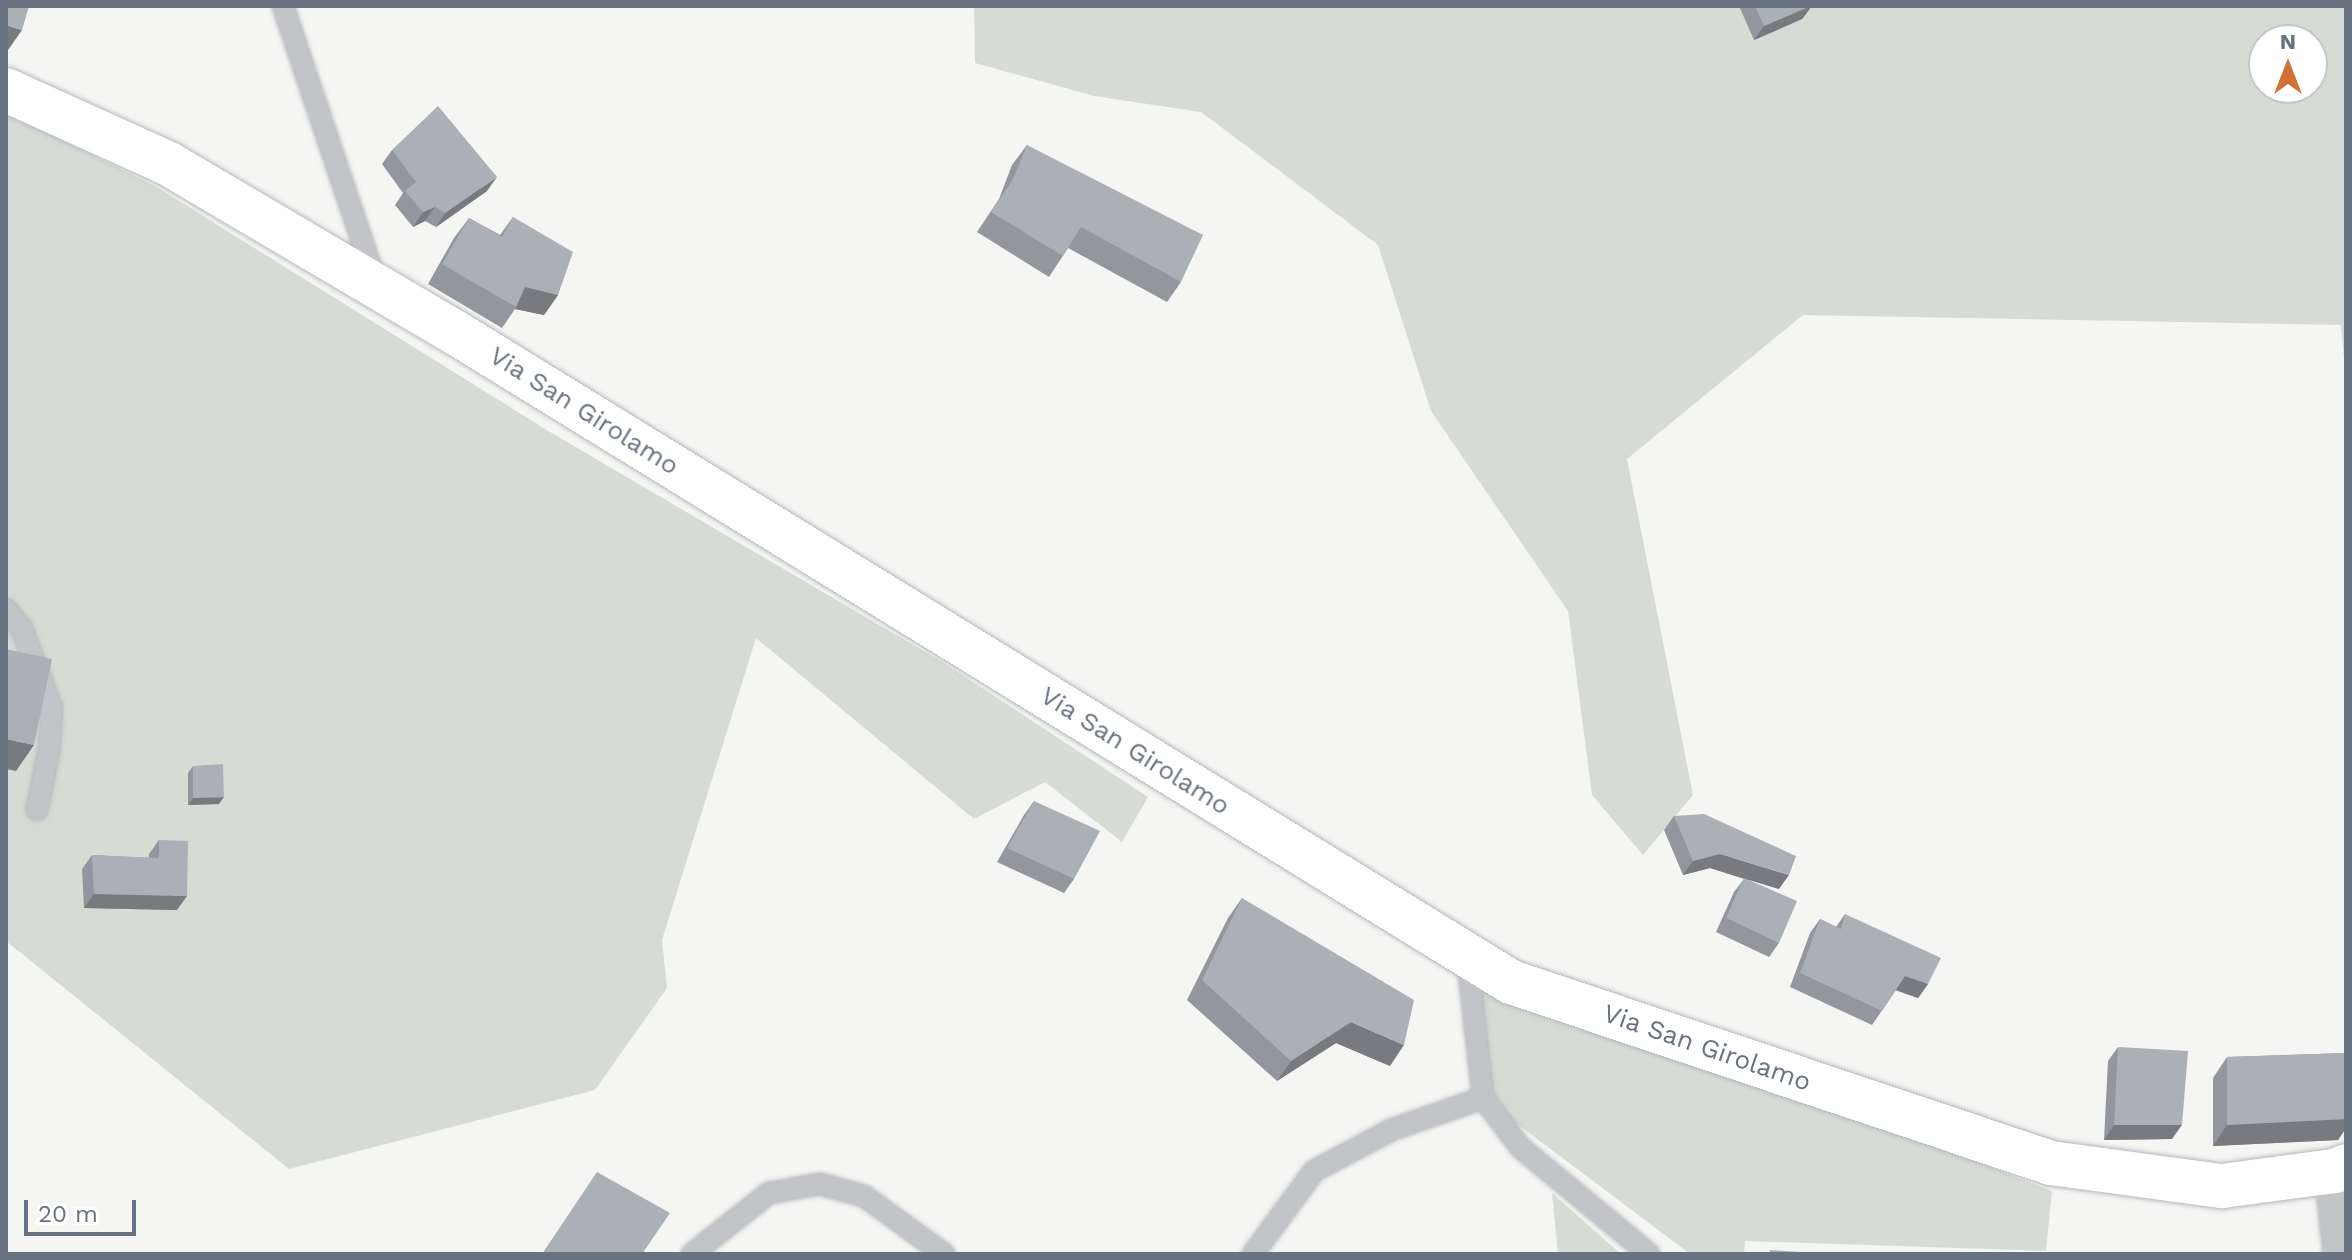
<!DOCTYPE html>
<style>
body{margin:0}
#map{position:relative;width:2352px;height:1260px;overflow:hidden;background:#f5f6f3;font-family:"Work Sans",sans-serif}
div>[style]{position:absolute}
.green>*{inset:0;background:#d6dcd4}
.roads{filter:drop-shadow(0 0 2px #b4b7bc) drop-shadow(0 0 2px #b4b7bc)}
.lane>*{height:20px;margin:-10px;padding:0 10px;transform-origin:10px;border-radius:10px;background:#c2c4c8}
.street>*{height:40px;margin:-20px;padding:0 20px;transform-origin:20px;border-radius:20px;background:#c2c4c8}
.secondary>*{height:44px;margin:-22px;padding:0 22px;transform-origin:22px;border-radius:22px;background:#fff}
.wall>*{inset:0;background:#93969d}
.shaded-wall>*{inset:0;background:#787a7f}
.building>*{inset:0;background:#abafb6}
span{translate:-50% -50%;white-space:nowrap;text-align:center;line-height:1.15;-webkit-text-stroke:8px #fff;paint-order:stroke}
.street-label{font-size:26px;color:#687281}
.frame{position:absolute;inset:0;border:8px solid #687281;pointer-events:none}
.north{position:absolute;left:2248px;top:24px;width:80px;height:80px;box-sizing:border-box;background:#fff;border:2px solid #c3c7cd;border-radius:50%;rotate:0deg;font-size:22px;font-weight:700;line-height:32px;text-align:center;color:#687281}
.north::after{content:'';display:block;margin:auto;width:28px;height:36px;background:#d07138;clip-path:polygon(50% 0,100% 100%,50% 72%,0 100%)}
.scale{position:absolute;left:24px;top:1200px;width:112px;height:36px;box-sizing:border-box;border:4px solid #687281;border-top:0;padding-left:10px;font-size:24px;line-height:28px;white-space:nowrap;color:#687281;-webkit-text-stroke:6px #fff;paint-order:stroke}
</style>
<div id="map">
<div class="green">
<i style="clip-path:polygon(evenodd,974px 6px,2346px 6px,2346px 381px,2341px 325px,1803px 315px,1627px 459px,1693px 795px,1643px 855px,1592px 795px,1568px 611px,1431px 411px,1378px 245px,1201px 112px,1094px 96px,975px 63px,974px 6px,2264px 40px,2312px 40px,2312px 88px,2264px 88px,2264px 40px)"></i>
<i style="clip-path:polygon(6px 112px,155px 186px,550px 432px,944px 663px,1148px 797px,1122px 842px,1045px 782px,974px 819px,756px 638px,662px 940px,667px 988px,595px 1090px,289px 1169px,6px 941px)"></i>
<i style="clip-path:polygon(1467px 955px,1511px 982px,2052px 1191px,2046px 1251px,1745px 1241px,1744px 1254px,1690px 1254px,1483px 1098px)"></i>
<i style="clip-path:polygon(1552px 1193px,1621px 1254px,1558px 1254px)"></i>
</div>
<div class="roads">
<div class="lane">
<i style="left:283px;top:6px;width:288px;rotate:71.4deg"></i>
<i style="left:6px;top:609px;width:26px;rotate:51deg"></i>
<i style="left:22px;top:629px;width:85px;rotate:69.4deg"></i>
<i style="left:52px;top:709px;width:41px;rotate:94.2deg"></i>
<i style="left:49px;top:750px;width:61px;rotate:101.3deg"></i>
<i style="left:1467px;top:955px;width:144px;rotate:83.6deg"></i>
<i style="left:1483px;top:1098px;width:63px;rotate:52.8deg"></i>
<i style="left:1521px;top:1148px;width:166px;rotate:39.6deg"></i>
<i style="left:692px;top:1254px;width:98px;rotate:-38.4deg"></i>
<i style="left:769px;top:1193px;width:52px;rotate:-10deg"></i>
<i style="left:820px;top:1184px;width:46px;rotate:15.3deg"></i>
<i style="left:864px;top:1196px;width:99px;rotate:35.9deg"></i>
<i style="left:1253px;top:1254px;width:103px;rotate:-53.7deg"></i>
<i style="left:1314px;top:1171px;width:87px;rotate:-28deg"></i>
<i style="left:1391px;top:1130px;width:97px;rotate:-19.2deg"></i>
</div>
<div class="street">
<i style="left:2335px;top:1171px;width:83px;rotate:83.8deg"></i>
</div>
<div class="secondary">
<i style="left:6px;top:90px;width:179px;rotate:24.4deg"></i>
<i style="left:169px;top:164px;width:333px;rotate:30.5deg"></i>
<i style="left:456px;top:333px;width:1239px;rotate:31.6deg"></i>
<i style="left:1511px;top:982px;width:570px;rotate:18.53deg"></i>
<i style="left:2051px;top:1163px;width:173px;rotate:7.7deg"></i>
<i style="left:2222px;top:1186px;width:114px;rotate:-7.6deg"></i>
<i style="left:2335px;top:1171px;width:12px;rotate:-24deg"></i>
</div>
</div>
<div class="wall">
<i style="clip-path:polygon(1739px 6px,1812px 6px,1802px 19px,1754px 40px)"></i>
<i style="clip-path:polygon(1027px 145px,1181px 282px,1167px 302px,1068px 248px,1049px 277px,977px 232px,999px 199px,1012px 165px)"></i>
<i style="clip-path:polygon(392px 150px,487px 191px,436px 227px,425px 221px,413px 227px,395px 205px,403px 193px,382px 164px)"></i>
<i style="clip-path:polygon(513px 217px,558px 295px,544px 315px,515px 309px,502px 328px,428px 284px,454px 238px,469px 218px,500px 235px)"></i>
<i style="clip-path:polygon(193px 766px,219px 804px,188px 805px,188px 773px)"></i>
<i style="clip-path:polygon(1034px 801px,1074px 879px,1064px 893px,997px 862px,1024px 815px)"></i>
<i style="clip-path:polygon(1674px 816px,1779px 889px,1749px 880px,1779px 943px,1769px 957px,1716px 932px,1734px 892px,1744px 879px,1710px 868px,1683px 875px,1664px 830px)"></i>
<i style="clip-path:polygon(159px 840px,177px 910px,84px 908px,82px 869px,92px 855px,149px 858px,149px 854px)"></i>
<i style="clip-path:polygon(1242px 898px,1390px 1066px,1336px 1043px,1277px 1081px,1187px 1000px,1228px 918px)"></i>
<i style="clip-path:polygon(1845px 914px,1928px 984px,1918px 998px,1896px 990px,1872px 1025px,1790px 987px,1810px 933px,1820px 919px,1836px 927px)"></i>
<i style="clip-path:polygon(2118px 1047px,2172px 1139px,2104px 1140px,2108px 1061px)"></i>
<i style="clip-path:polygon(2346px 1053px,2346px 1128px,2338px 1140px,2213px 1146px,2213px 1078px,2227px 1057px)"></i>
</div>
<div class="shaded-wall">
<i style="clip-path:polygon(1812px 6px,1802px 19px,1754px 40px,1764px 26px)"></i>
<i style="clip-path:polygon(6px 25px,22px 30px,6px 53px)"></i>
<i style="clip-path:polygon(497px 177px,487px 191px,436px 227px,445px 213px)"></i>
<i style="clip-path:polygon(435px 207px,425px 221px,413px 227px,423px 212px)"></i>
<i style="clip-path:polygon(525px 287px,558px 295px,544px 315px,515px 309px)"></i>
<i style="clip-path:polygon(6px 739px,34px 745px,16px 771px,6px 769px)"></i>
<i style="clip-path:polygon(224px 797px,219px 804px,188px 805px,193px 798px)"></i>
<i style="clip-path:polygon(1720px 854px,1789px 875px,1779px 889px,1710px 868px,1683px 875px,1693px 861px)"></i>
<i style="clip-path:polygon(94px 894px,187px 896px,177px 910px,84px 908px)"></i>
<i style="clip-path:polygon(1905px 976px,1928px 984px,1918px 998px,1895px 990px)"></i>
<i style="clip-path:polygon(1351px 1022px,1404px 1045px,1390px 1066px,1336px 1043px,1277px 1081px,1291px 1061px)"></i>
<i style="clip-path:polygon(2346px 1119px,2346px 1128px,2338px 1140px,2213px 1146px,2227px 1125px)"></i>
<i style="clip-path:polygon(2114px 1125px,2182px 1125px,2172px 1139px,2104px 1140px)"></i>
</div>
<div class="building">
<i style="clip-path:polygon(6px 6px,29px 6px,22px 30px,6px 25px)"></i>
<i style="clip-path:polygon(1755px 6px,1810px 6px,1764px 26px)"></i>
<i style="clip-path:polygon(438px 106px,497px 177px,445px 213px,435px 207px,423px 212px,405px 191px,416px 182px,392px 150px)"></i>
<i style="clip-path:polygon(1027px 145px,1203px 235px,1181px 282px,1081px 227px,1063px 256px,991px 212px,1013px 179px)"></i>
<i style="clip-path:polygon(513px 217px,573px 252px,558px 295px,525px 287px,516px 307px,442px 264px,469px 218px,502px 237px)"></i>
<i style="clip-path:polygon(6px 649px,52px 659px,34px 745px,6px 739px)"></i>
<i style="clip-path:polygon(223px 764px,224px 797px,193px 798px,193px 766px)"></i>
<i style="clip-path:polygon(1034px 801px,1100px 831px,1074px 879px,1007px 848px)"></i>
<i style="clip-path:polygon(1704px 814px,1796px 856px,1789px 875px,1720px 854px,1693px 861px,1674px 816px)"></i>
<i style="clip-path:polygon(159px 840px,188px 841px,187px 896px,94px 894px,92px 855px,159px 858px)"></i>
<i style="clip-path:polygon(1744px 878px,1797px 901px,1779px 943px,1726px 918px)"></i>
<i style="clip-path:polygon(1242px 898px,1414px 1000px,1404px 1045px,1351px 1022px,1291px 1061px,1202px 980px)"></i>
<i style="clip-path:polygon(1845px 914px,1941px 958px,1928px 984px,1905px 976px,1882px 1011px,1800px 973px,1820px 919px,1841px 929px)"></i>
<i style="clip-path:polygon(2118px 1047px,2188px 1051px,2182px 1125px,2114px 1125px)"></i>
<i style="clip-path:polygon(2346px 1053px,2346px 1119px,2227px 1125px,2227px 1057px)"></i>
<i style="clip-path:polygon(597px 1172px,670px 1213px,642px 1254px,542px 1254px)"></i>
<i style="clip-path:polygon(1770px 1250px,1830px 1254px,1770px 1254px)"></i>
</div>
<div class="street-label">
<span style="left:584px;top:411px;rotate:32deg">Via San Girolamo</span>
<span style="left:1135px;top:751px;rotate:32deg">Via San Girolamo</span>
<span style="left:1707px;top:1048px;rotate:19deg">Via San Girolamo</span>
</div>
<div class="frame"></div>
<div class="north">N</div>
<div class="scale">20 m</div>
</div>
